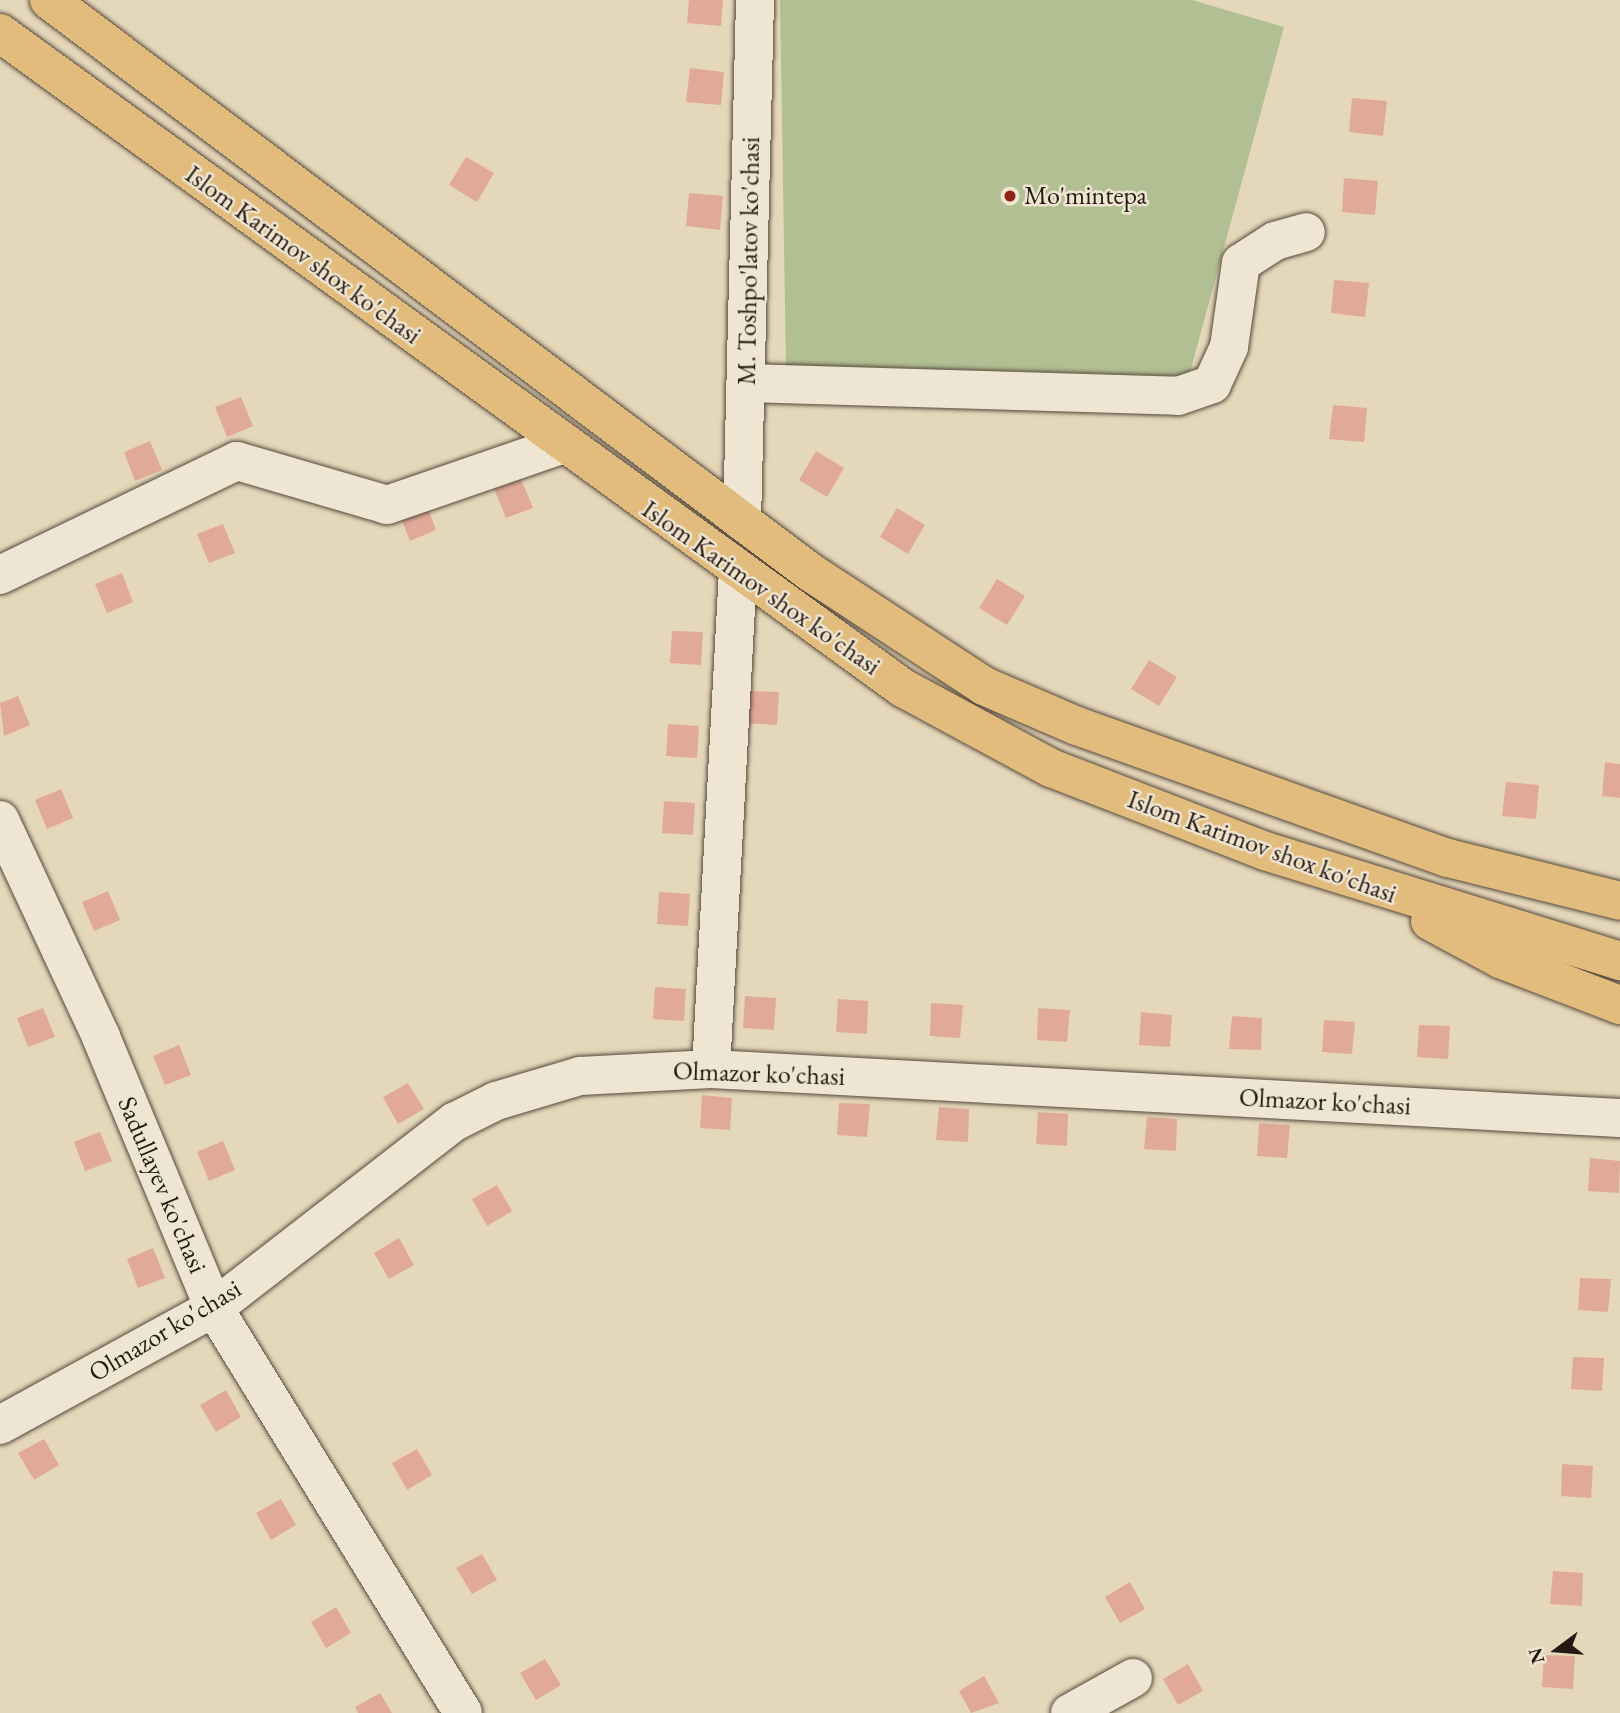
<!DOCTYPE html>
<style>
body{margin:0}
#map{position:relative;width:1620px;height:1713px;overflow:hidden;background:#e5d7ba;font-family:"EB Garamond",serif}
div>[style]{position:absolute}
.green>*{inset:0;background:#b1bf92}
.building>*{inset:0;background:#e1aa98}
.roads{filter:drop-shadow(0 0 2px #56483b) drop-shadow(0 0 2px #56483b)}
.minor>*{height:38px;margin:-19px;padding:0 19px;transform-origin:19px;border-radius:19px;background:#eee5d2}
.major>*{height:38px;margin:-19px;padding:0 19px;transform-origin:19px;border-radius:19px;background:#e2bc7d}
.dots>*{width:19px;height:19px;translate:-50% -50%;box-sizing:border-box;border:4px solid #eee5d2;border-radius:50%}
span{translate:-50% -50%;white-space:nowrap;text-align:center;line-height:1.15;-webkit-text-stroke:5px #eee5d2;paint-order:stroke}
.poi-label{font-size:26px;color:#261911}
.left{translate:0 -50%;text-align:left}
.street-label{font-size:26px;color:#261911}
.north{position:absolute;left:1522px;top:1615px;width:70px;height:70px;-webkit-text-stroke:5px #eee5d2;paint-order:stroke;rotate:254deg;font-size:19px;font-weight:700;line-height:28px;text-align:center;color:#261911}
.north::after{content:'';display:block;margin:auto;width:24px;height:32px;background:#261911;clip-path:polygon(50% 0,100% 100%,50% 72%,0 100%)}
</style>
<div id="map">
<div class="green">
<i style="clip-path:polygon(780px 0,1192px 0,1284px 27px,1189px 376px,786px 365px)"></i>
</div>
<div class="building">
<i style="clip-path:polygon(689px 0,723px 0,721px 26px,687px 23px)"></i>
<i style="clip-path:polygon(690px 68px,724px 72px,721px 105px,686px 102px)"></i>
<i style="clip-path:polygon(1352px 98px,1387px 101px,1383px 136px,1349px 132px)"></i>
<i style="clip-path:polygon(466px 157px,494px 173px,477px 202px,449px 185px)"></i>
<i style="clip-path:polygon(1344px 178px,1378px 181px,1375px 215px,1342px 212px)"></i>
<i style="clip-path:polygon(689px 193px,723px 196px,720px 230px,686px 226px)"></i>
<i style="clip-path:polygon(1334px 280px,1369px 283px,1365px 317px,1331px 313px)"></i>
<i style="clip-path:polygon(241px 397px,253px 426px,227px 437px,215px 407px)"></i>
<i style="clip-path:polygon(1333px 405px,1367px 408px,1364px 442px,1329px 439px)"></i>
<i style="clip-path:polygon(150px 441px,162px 470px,135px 481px,124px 452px)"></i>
<i style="clip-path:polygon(816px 451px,844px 468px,827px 497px,799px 480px)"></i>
<i style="clip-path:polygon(521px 479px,533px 508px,506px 518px,494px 489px)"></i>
<i style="clip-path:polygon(425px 501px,436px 530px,410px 541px,398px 511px)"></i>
<i style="clip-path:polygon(897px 508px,925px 525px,908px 554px,880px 537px)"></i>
<i style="clip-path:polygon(223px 524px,235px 553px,209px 563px,197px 534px)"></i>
<i style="clip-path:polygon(122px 573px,133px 602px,107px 613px,95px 584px)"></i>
<i style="clip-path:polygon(997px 579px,1025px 596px,1007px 625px,979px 608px)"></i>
<i style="clip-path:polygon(672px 631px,703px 632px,701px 665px,670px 663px)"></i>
<i style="clip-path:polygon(1149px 660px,1177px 677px,1159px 706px,1131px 689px)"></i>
<i style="clip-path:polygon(748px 691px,779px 692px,777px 725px,746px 723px)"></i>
<i style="clip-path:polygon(18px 696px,30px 725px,4px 736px,0 703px)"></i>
<i style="clip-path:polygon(668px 724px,699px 726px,697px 758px,666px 756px)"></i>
<i style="clip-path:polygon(1605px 762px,1620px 764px,1620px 798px,1602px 796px)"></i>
<i style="clip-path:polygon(1506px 782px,1539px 785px,1536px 819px,1502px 816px)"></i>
<i style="clip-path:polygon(61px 789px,73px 818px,47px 829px,35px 800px)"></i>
<i style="clip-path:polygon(664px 801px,695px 803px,693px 835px,662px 833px)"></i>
<i style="clip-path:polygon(108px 891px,120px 920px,94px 931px,82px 902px)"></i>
<i style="clip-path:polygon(659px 892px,690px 894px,688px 926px,657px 924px)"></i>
<i style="clip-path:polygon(655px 987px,686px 989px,684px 1021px,653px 1019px)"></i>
<i style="clip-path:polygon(745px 996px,776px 998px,774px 1030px,743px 1028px)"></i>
<i style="clip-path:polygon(838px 999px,868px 1001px,867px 1034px,836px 1032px)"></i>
<i style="clip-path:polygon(931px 1003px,963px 1005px,960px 1038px,930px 1036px)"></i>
<i style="clip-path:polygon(43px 1008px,55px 1037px,28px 1047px,17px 1018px)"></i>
<i style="clip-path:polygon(1038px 1008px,1070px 1010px,1067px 1042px,1037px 1040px)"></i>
<i style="clip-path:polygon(1141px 1012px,1172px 1015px,1170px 1047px,1139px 1045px)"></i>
<i style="clip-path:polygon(1232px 1016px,1262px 1018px,1261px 1050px,1229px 1049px)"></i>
<i style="clip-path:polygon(1324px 1020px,1355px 1022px,1352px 1054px,1322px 1052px)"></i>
<i style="clip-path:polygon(1419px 1025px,1450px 1026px,1448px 1059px,1417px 1057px)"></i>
<i style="clip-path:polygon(179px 1045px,191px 1075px,165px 1085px,153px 1056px)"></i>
<i style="clip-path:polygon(408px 1083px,424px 1109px,398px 1124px,383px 1097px)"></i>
<i style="clip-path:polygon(702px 1095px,732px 1098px,730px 1130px,700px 1128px)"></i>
<i style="clip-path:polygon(839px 1103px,870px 1104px,867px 1137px,837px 1135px)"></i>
<i style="clip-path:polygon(939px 1107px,969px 1109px,968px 1142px,936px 1140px)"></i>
<i style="clip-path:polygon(1038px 1112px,1068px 1114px,1067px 1146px,1036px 1144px)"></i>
<i style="clip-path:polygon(1147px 1117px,1177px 1119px,1176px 1151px,1144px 1149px)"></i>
<i style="clip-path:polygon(1259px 1123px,1290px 1125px,1287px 1158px,1257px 1156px)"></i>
<i style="clip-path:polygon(100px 1132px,112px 1161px,85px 1171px,74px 1142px)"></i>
<i style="clip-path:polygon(223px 1141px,235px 1170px,209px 1181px,197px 1152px)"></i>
<i style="clip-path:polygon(1590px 1158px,1620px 1161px,1619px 1193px,1588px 1191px)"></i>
<i style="clip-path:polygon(497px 1185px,512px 1211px,487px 1226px,472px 1199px)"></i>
<i style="clip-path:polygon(399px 1238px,414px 1265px,389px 1279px,374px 1253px)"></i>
<i style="clip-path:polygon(153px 1248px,165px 1278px,138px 1288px,127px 1259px)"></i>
<i style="clip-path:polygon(1580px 1278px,1611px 1279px,1608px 1312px,1578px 1310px)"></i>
<i style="clip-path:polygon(1573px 1357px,1604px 1358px,1602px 1391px,1571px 1389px)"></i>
<i style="clip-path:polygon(226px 1390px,241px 1417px,216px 1432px,200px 1405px)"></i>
<i style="clip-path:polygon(44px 1439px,59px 1465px,34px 1480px,18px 1453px)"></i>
<i style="clip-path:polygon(417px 1449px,432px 1475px,407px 1490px,392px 1463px)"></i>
<i style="clip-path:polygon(1562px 1464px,1593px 1466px,1591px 1498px,1561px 1496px)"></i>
<i style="clip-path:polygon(281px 1499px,296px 1525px,271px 1540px,256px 1513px)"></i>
<i style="clip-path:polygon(482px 1554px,497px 1580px,472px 1594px,456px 1568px)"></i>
<i style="clip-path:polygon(1553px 1571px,1583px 1573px,1582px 1606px,1550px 1604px)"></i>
<i style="clip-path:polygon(1130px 1582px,1145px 1609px,1120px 1623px,1105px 1597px)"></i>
<i style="clip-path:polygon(336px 1607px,351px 1633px,326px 1648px,311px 1622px)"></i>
<i style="clip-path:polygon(1544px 1655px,1575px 1656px,1573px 1689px,1542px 1687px)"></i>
<i style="clip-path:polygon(545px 1659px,561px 1685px,536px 1700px,520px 1673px)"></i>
<i style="clip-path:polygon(1188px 1664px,1203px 1691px,1178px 1705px,1163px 1679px)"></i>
<i style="clip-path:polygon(984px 1676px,999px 1703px,971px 1713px,959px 1691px)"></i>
<i style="clip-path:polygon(380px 1693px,392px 1713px,358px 1713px,355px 1707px)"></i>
</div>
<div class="roads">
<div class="minor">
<i style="left:746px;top:383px;width:432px;rotate:1.7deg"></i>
<i style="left:1178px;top:396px;width:36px;rotate:-19deg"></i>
<i style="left:1212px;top:384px;width:41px;rotate:-65.3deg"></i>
<i style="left:1229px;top:347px;width:85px;rotate:-81.9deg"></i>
<i style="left:1241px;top:263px;width:40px;rotate:-32.9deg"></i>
<i style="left:1275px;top:241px;width:32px;rotate:-16deg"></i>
<i style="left:742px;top:521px;width:521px;rotate:-88.57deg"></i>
<i style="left:0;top:575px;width:263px;rotate:-25.7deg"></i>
<i style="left:237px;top:461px;width:156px;rotate:16.3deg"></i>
<i style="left:387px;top:505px;width:184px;rotate:-19deg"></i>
<i style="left:0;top:820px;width:239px;rotate:65deg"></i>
<i style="left:101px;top:1037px;width:294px;rotate:67.4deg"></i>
<i style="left:214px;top:1308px;width:475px;rotate:58.4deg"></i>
<i style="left:711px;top:1069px;width:496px;rotate:-86.9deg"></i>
<i style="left:0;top:1425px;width:244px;rotate:-28.7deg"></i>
<i style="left:214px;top:1308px;width:304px;rotate:-37.8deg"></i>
<i style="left:454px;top:1122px;width:47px;rotate:-26.6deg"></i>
<i style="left:496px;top:1101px;width:88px;rotate:-16.6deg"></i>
<i style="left:580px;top:1076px;width:131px;rotate:-3.1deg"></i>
<i style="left:711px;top:1069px;width:910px;rotate:3.09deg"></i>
<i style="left:1070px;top:1713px;width:72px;rotate:-29.1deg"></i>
</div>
<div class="major">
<i style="left:49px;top:0;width:952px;rotate:36.93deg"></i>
<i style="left:810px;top:572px;width:208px;rotate:33.2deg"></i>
<i style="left:984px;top:686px;width:101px;rotate:23.3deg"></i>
<i style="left:1077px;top:726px;width:394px;rotate:19.6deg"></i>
<i style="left:1448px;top:858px;width:177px;rotate:14deg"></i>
<i style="left:0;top:33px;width:1116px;rotate:35.96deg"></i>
<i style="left:903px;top:688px;width:168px;rotate:28.4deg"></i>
<i style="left:1051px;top:768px;width:230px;rotate:21.2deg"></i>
<i style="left:1265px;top:851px;width:372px;rotate:17.2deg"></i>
<i style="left:1430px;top:921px;width:80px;rotate:28.5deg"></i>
<i style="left:1500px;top:959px;width:129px;rotate:21deg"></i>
</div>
</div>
<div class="dots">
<i style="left:1010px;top:196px;background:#8f2418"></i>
</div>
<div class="poi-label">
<span class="left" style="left:1024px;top:196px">Mo'mintepa</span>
</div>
<div class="street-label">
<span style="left:303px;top:255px;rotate:36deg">Islom Karimov shox ko'chasi</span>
<span style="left:749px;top:261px;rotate:-89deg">M. Toshpo'latov ko'chasi</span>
<span style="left:761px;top:588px;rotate:35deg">Islom Karimov shox ko'chasi</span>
<span style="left:1262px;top:847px;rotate:20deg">Islom Karimov shox ko'chasi</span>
<span style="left:759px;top:1074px;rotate:2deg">Olmazor ko'chasi</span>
<span style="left:1325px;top:1102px;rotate:3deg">Olmazor ko'chasi</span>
<span style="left:162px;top:1185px;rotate:67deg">Sadullayev ko'chasi</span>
<span style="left:165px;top:1331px;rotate:-31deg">Olmazor ko'chasi</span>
</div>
<div class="north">N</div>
</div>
